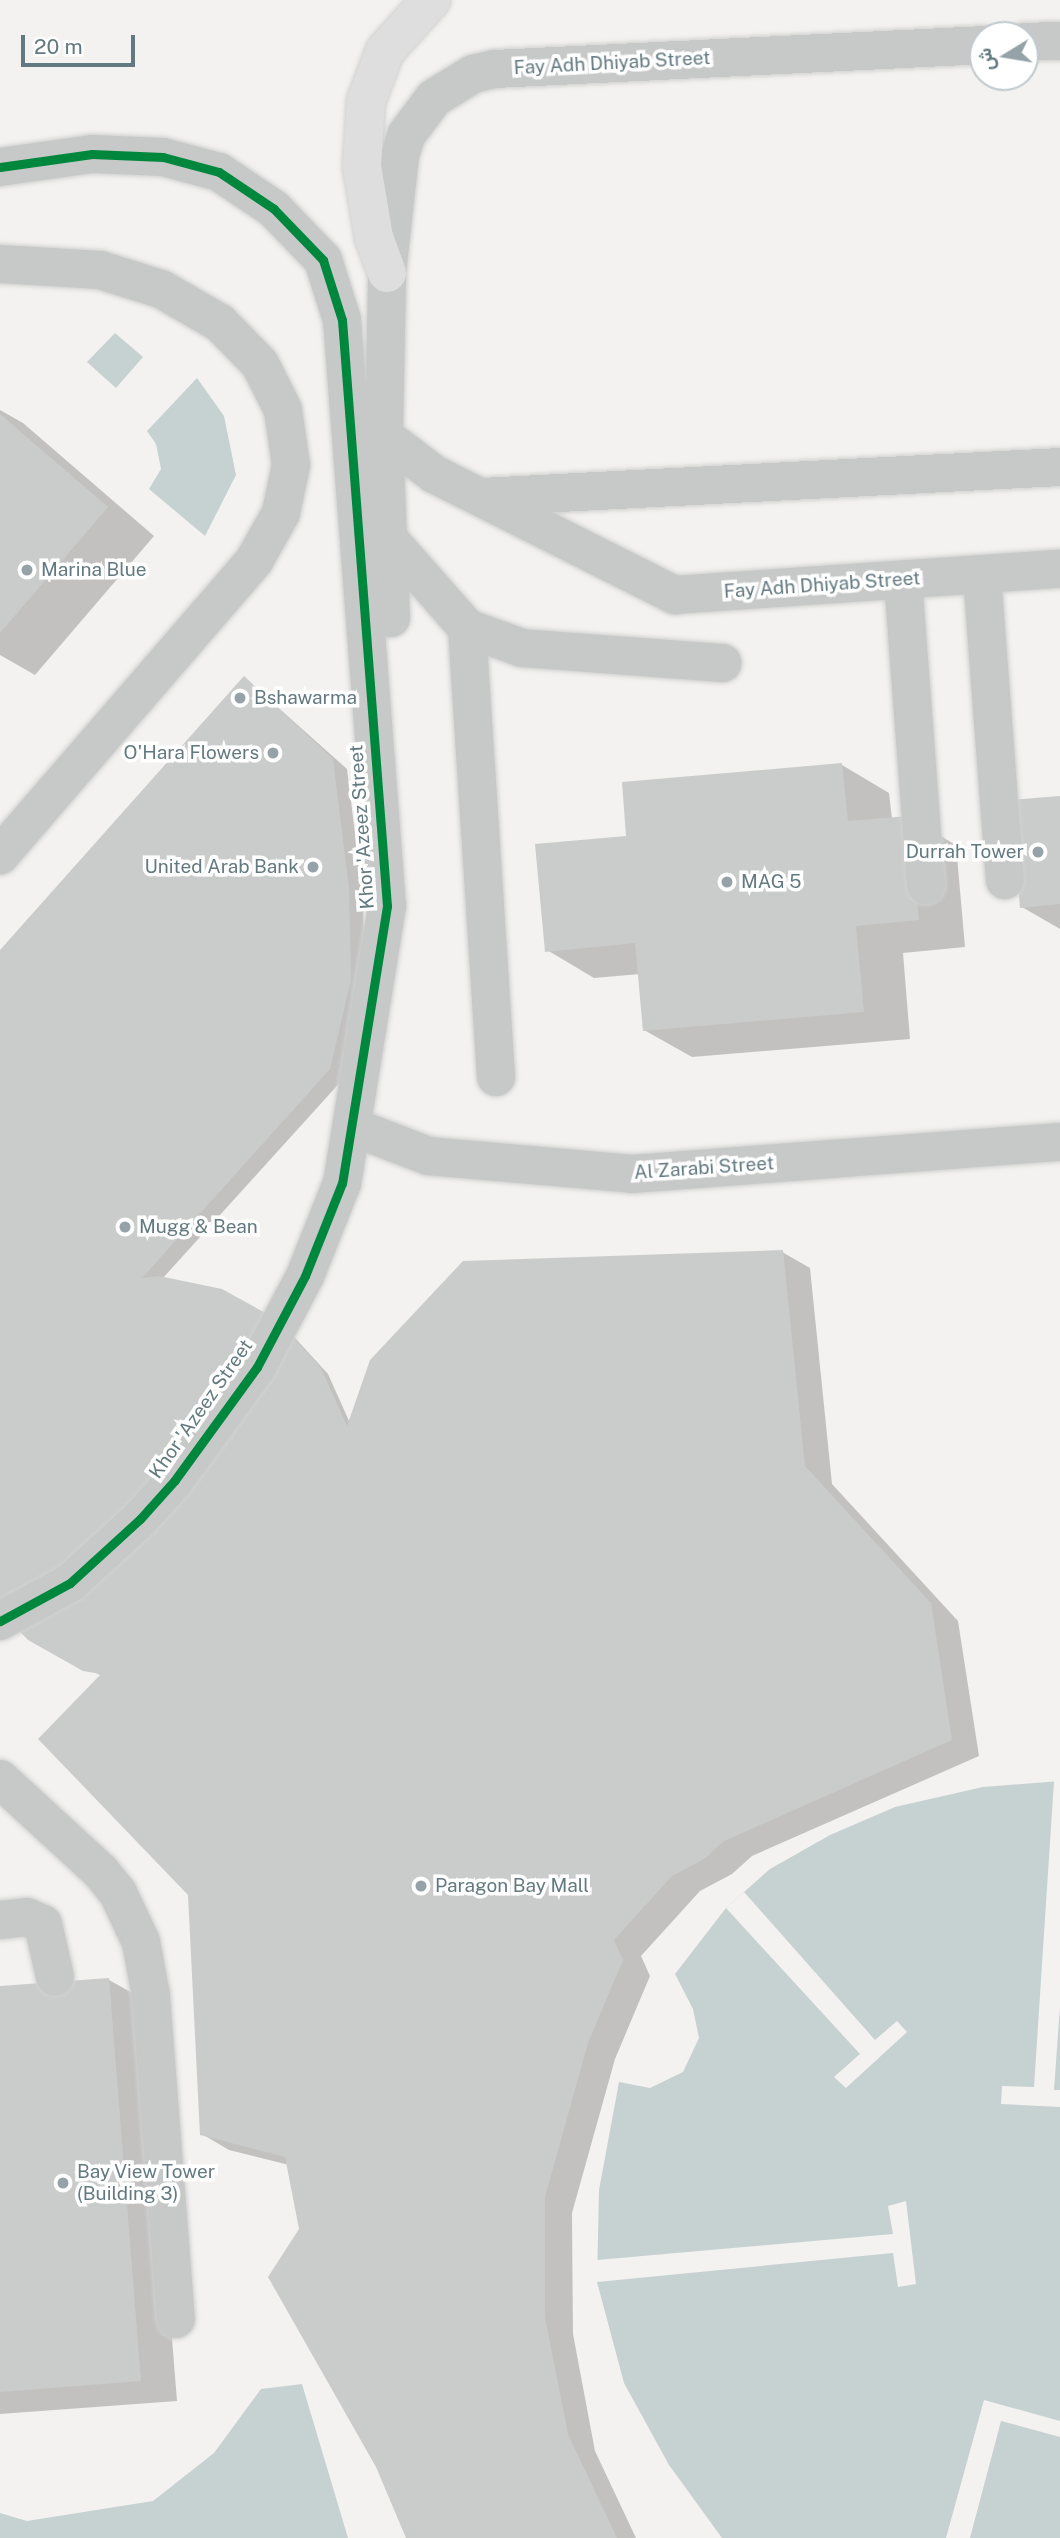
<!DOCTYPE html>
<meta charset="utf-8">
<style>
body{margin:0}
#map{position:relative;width:1060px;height:2538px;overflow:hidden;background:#f3f2f0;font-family:"Public Sans",Vazirmatn,sans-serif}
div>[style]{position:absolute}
.water>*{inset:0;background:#c6d1d2}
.pier>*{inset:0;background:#f3f2f0}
.shadow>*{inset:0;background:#0003}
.building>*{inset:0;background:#cacccb}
.roads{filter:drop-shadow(0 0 2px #d0d0d0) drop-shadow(0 0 2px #d0d0d0)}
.minor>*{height:38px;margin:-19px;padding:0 19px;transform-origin:19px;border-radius:19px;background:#c7c8c8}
.major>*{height:38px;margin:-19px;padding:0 19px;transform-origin:19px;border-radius:19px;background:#dddedd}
.cycleway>*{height:9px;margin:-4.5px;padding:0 4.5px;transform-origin:4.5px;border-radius:4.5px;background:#00873e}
.dots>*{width:19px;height:19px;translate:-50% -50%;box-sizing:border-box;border:4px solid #fff;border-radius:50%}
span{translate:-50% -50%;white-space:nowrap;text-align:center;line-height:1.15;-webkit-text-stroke:7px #fff;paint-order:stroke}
.street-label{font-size:19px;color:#627981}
.poi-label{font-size:19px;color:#627981}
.left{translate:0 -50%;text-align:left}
.right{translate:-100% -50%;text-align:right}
.north{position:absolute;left:969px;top:21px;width:70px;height:70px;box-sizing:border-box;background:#fff;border:2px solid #c0c9cd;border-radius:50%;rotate:259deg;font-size:19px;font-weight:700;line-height:28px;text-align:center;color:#627981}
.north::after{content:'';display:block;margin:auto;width:24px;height:32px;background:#95a3a8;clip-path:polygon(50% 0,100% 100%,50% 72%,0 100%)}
.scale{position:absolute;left:21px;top:35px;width:114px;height:32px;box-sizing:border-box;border:4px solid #627981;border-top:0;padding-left:9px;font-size:21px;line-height:24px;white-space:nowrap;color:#627981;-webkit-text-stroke:5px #fff;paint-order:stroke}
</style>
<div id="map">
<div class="water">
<i style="clip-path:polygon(115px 333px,143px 357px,116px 388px,87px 362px)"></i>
<i style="clip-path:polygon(197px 378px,224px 416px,236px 475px,205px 536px,149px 489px,161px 469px,156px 444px,147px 431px)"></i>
<i style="clip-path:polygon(1060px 1781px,1060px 2538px,722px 2538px,669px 2465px,624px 2383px,597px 2282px,599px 2190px,619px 2082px,650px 2088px,683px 2072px,699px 2038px,693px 2009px,675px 1974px,726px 1908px,770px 1869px,830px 1835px,895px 1807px,983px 1787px)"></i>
<i style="clip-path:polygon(302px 2384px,348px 2538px,0 2538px,0 2513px,27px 2521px,153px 2501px,214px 2453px,261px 2389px)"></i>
</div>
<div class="pier">
<i style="clip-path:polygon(1054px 1781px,1060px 1781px,1060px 2007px,1054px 2090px,1060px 2090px,1060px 2107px,1001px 2104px,1002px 2086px,1034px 2087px)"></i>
<i style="clip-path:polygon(744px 1892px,875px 2040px,897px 2021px,907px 2032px,846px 2088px,834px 2077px,860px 2054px,726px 1908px)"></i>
<i style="clip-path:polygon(906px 2201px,916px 2284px,898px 2287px,893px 2253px,597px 2282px,597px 2260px,893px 2234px,888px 2206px)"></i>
<i style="clip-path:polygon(984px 2400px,1060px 2421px,1060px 2437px,1001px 2421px,970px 2538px,946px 2538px)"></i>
</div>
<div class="shadow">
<i style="clip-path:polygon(0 410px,23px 423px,154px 536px,35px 675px,0 655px)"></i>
<i style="clip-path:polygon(245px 678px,347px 769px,363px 897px,365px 989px,345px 1077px,163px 1278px,285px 1327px,328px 1374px,350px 1423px,782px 1252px,810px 1268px,832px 1484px,958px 1621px,979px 1756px,752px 1856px,732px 1874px,700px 1891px,641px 1956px,650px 1976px,615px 2059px,572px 2213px,573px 2334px,595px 2451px,636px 2538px,408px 2538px,301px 2229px,289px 2165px,229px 2150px,202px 2134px,189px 1895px,102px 1676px,29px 1639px,0 953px)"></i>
<i style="clip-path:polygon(842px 765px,889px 793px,892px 819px,909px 818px,956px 845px,965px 947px,903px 953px,910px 1039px,692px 1057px,644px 1030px,640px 974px,594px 978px,547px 950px,628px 837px)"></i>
<i style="clip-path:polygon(1060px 798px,1060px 929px,1022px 907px)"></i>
<i style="clip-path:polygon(109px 1980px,145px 2000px,177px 2401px,0 2414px,0 1988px)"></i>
</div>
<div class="building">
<i style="clip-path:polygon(0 414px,108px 507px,0 633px)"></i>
<i style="clip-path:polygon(244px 676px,333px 759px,349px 888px,351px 980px,330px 1069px,142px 1278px,159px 1276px,222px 1289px,278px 1320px,321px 1368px,347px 1426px,370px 1360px,463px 1261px,783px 1250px,805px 1466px,931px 1603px,952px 1740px,724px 1841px,704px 1859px,672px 1876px,614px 1940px,623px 1960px,588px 2043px,545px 2197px,545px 2317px,568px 2434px,617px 2538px,406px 2538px,376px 2467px,268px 2277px,299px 2229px,285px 2157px,200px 2135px,188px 1895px,38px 1739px,101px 1674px,83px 1671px,28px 1640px,0 1611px,0 950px)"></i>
<i style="clip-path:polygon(842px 763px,848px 821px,909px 816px,919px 920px,856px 926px,864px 1012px,643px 1031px,635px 943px,545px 952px,535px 844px,626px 836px,622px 782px)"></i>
<i style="clip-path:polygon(1060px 796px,1060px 904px,1020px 908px,1011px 800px)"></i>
<i style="clip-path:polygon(109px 1978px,141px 2381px,0 2392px,0 1986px)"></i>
</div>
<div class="roads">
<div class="minor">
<i style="left:1025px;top:42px;width:35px;rotate:-2deg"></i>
<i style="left:0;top:167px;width:93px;rotate:-8deg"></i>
<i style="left:92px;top:154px;width:71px;rotate:2.4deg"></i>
<i style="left:163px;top:157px;width:58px;rotate:15deg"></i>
<i style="left:219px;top:172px;width:66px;rotate:33.9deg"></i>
<i style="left:274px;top:209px;width:71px;rotate:46.1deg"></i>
<i style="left:323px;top:260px;width:63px;rotate:72.4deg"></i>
<i style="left:342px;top:320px;width:588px;rotate:85.61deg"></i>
<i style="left:387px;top:906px;width:281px;rotate:99.2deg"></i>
<i style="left:342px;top:1183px;width:100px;rotate:111.7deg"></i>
<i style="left:305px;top:1276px;width:103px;rotate:117.8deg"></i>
<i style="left:257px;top:1367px;width:140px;rotate:126deg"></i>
<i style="left:175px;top:1480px;width:52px;rotate:131.9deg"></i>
<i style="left:140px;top:1519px;width:95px;rotate:137.6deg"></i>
<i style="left:70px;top:1583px;width:80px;rotate:151.5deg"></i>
<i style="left:0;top:264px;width:100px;rotate:3.4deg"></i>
<i style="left:100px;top:270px;width:64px;rotate:17.3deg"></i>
<i style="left:161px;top:289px;width:68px;rotate:30deg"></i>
<i style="left:220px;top:323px;width:57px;rotate:45.7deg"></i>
<i style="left:260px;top:364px;width:51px;rotate:63.4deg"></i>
<i style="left:283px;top:410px;width:56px;rotate:81.7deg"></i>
<i style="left:291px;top:465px;width:49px;rotate:101.8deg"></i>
<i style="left:281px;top:513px;width:55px;rotate:119.4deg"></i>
<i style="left:254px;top:561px;width:389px;rotate:130.8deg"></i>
<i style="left:384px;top:436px;width:63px;rotate:37.2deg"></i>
<i style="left:434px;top:474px;width:270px;rotate:26.7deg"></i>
<i style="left:675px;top:595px;width:386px;rotate:-3.9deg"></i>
<i style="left:482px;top:497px;width:579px;rotate:-2.97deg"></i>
<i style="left:386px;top:536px;width:123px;rotate:48.6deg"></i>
<i style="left:467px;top:628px;width:59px;rotate:20deg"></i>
<i style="left:522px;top:648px;width:201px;rotate:4.3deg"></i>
<i style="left:982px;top:575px;width:306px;rotate:85.7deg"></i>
<i style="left:903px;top:580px;width:306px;rotate:85.7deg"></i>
<i style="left:391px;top:618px;width:182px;rotate:-92.2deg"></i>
<i style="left:384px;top:436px;width:163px;rotate:-88.9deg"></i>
<i style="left:387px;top:273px;width:119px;rotate:-83.7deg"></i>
<i style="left:400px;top:155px;width:22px;rotate:-72deg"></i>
<i style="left:407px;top:134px;width:45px;rotate:-53.1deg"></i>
<i style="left:434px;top:98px;width:46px;rotate:-31.6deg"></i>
<i style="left:473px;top:74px;width:23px;rotate:-13deg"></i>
<i style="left:495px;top:69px;width:489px;rotate:-2.8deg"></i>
<i style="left:467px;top:628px;width:450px;rotate:86.3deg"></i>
<i style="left:353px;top:1127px;width:80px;rotate:21.1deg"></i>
<i style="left:428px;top:1156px;width:205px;rotate:5deg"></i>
<i style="left:632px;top:1174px;width:429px;rotate:-4.3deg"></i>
<i style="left:0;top:1779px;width:137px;rotate:42.6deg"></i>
<i style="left:101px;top:1872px;width:27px;rotate:51deg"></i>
<i style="left:118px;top:1893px;width:54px;rotate:64.9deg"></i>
<i style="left:141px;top:1942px;width:55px;rotate:79.5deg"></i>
<i style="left:151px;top:1996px;width:324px;rotate:85.6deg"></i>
<i style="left:0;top:1920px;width:27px;rotate:-6deg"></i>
<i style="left:27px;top:1917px;width:17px;rotate:24deg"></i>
<i style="left:43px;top:1924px;width:54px;rotate:77.2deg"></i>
</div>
<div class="major">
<i style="left:387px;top:273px;width:37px;rotate:-110deg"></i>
<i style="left:374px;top:238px;width:73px;rotate:-99.5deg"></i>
<i style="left:362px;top:166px;width:65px;rotate:-86.5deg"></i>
<i style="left:366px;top:101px;width:53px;rotate:-69.2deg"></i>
<i style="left:385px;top:51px;width:69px;rotate:-48deg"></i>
</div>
</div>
<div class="cycleway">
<i style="left:0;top:167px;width:93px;rotate:-8deg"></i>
<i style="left:92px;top:154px;width:71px;rotate:2.4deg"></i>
<i style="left:163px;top:157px;width:58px;rotate:15deg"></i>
<i style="left:219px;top:172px;width:66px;rotate:33.9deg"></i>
<i style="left:274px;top:209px;width:71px;rotate:46.1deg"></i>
<i style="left:323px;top:260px;width:63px;rotate:72.4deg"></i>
<i style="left:342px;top:320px;width:588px;rotate:85.61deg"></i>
<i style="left:387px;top:906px;width:281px;rotate:99.2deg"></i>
<i style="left:342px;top:1183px;width:100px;rotate:111.7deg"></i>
<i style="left:305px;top:1276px;width:103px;rotate:117.8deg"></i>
<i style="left:257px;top:1367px;width:140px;rotate:126deg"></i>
<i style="left:175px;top:1480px;width:52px;rotate:131.9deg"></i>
<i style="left:140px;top:1519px;width:95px;rotate:137.6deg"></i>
<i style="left:70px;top:1583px;width:80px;rotate:151.5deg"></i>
</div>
<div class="dots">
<i style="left:27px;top:570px;background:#95a3a8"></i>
<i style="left:240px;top:698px;background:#95a3a8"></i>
<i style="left:273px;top:753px;background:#95a3a8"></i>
<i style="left:1038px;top:852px;background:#95a3a8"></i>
<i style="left:313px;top:867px;background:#95a3a8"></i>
<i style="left:727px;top:882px;background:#95a3a8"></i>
<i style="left:125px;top:1227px;background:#95a3a8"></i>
<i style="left:421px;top:1886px;background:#95a3a8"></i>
<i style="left:63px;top:2183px;background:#95a3a8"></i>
</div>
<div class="street-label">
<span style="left:612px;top:63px;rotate:-3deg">Fay Adh Dhiyab Street</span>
<span style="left:822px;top:585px;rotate:-4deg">Fay Adh Dhiyab Street</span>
<span style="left:362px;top:827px;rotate:-94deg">Khor 'Azeez Street</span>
<span style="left:704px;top:1168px;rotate:-4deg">Al Zarabi Street</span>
<span style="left:201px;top:1409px;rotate:-55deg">Khor 'Azeez Street</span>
</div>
<div class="poi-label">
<span class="left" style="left:41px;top:570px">Marina Blue</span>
<span class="left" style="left:254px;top:698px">Bshawarma</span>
<span class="right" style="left:259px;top:753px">O'Hara Flowers</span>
<span class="right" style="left:1024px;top:852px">Durrah Tower</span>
<span class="right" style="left:299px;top:867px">United Arab Bank</span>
<span class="left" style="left:741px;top:882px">MAG 5</span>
<span class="left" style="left:139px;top:1227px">Mugg &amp; Bean</span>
<span class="left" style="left:435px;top:1886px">Paragon Bay Mall</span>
<span class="left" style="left:77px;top:2183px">Bay View Tower<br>(Building 3)</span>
</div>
<div class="north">ش</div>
<div class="scale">20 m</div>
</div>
